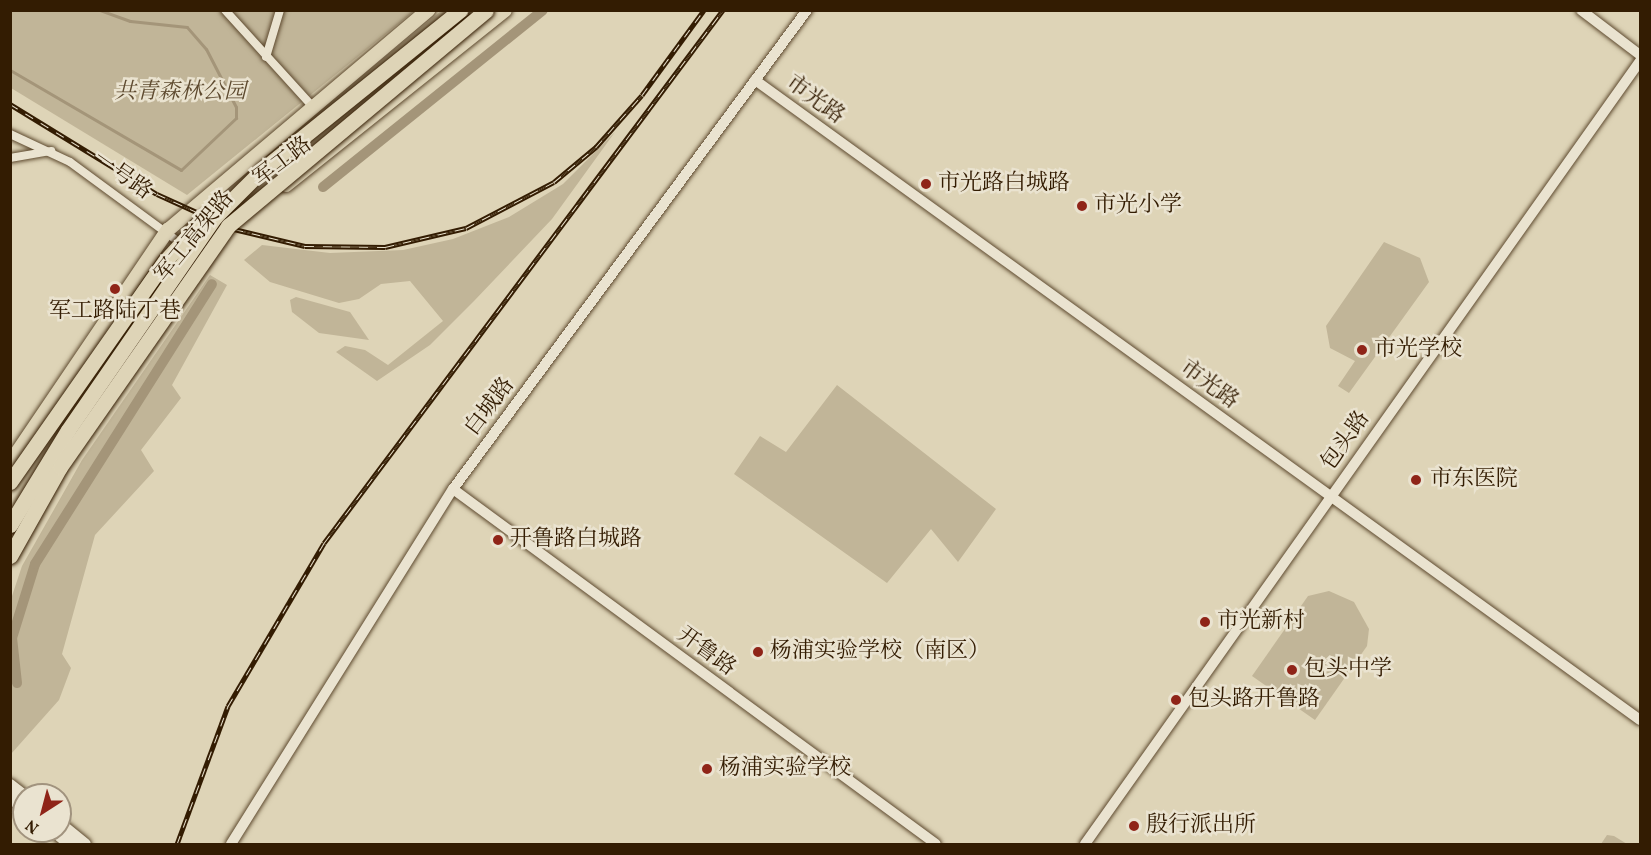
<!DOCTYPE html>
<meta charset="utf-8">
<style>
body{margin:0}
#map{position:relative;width:1651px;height:855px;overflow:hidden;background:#ded4b7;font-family:Vollkorn,"Noto Serif SC",serif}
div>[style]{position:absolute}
.green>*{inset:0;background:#c1b598}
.stream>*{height:3px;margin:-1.5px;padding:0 1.5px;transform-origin:1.5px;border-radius:1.5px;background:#a49579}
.canal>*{height:10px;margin:-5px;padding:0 5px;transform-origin:5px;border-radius:5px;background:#a49579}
.roads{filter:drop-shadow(0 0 2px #5e4a2f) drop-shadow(0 0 2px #5e4a2f)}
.minor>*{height:8px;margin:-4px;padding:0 4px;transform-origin:4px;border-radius:4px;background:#eae3d0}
.tertiary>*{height:10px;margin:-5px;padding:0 5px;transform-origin:5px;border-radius:5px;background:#eae3d0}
.secondary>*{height:12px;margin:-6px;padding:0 6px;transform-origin:6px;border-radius:6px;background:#eae3d0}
.primary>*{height:14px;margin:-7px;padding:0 7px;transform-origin:7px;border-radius:7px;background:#ded4b7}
.rail>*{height:5px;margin-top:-2.5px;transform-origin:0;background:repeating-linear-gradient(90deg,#eae3d0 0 9px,#331c02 0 18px);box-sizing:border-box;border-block:2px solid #331c02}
.bridges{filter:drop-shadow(0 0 2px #331c02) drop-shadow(0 0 2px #331c02)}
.trunk-bridge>*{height:15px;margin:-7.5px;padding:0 7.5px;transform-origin:7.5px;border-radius:7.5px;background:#ded4b7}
.dots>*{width:16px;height:16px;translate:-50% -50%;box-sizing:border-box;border:3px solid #eae3d0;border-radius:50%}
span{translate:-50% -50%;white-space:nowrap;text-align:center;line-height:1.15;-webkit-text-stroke:5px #eae3d0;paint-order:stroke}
.park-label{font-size:22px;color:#5e4a2f;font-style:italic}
.street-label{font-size:22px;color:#331c02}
.poi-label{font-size:22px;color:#331c02}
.left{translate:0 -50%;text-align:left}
.frame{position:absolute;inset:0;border:12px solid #331c02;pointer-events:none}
.north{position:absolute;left:12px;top:783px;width:60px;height:60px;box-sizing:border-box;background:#eae3d0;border:2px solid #a1937e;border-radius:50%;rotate:216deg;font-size:16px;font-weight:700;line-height:24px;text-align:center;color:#331c02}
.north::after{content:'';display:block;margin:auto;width:21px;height:27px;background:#8f2418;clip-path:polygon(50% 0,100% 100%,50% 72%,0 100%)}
</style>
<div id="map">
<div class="green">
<i style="clip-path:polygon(11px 11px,414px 11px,187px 195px,11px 88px)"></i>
<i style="clip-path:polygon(441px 11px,483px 11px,231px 218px,202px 207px)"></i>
<i style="clip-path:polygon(615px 132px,552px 219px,474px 301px,430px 345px,377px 381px,336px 352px,345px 346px,365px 350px,388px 365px,443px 321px,410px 281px,381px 284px,359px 299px,339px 303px,270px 282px,244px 260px,262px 245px,330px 253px,403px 250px,453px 239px,509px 217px,563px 184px)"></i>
<i style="clip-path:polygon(1384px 242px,1420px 258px,1429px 282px,1349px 393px,1338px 386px,1355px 361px,1330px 348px,1326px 326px)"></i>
<i style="clip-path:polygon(210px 275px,227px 285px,172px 385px,181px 398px,141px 450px,154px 471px,95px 535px,62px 654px,71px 668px,59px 700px,11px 754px,11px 599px,22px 566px,82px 460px)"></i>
<i style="clip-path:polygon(296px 297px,350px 312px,369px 340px,319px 333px,292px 312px,290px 300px)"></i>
<i style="clip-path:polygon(837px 385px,996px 509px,958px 562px,931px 529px,887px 583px,734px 474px,760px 436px,786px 452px)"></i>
<i style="clip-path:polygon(1329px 591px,1354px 602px,1369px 629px,1367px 646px,1315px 720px,1252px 676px,1308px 596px)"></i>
<i style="clip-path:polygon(1607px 835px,1614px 836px,1627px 844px,1601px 844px)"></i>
</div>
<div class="stream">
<i style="left:10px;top:70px;width:198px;rotate:30.3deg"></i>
<i style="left:181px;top:170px;width:76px;rotate:-43.4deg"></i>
<i style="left:236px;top:118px;width:11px;rotate:-90deg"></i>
<i style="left:236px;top:107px;width:65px;rotate:-117.3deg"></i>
<i style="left:206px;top:49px;width:29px;rotate:-131deg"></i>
<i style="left:187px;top:27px;width:57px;rotate:-174deg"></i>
<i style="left:130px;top:21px;width:32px;rotate:-160deg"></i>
</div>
<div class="canal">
<i style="left:323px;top:187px;width:282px;rotate:-38.8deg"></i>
<i style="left:17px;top:683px;width:45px;rotate:-96.3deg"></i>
<i style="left:12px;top:638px;width:77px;rotate:-72.7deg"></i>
<i style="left:35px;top:564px;width:331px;rotate:-57.7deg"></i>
</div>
<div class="roads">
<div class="minor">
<i style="left:225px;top:10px;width:130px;rotate:47.8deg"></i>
<i style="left:266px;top:57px;width:49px;rotate:-73.4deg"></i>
<i style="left:10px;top:134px;width:66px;rotate:25deg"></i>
<i style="left:70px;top:162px;width:167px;rotate:36.3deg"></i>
<i style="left:10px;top:158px;width:42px;rotate:-9.7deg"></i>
</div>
<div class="tertiary">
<i style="left:1581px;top:10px;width:74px;rotate:37.3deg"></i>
<i style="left:755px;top:80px;width:1092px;rotate:35.87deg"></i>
<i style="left:453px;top:489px;width:599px;rotate:36.32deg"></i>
<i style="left:231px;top:844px;width:419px;rotate:-58deg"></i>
<i style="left:453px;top:489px;width:596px;rotate:-53.53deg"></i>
<i style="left:1085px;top:844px;width:960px;rotate:-54.67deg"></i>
</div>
<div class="secondary">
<i style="left:10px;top:785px;width:18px;rotate:38deg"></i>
<i style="left:10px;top:798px;width:17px;rotate:33deg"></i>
<i style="left:60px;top:824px;width:32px;rotate:39deg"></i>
<i style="left:54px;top:831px;width:21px;rotate:39deg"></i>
</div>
<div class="primary">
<i style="left:286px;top:185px;width:280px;rotate:-38.6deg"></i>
<i style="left:10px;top:463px;width:282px;rotate:-55.9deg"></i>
<i style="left:168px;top:230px;width:341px;rotate:-40.2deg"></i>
</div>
</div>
<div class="rail">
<i style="left:10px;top:104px;width:172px;rotate:31.5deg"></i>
<i style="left:157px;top:194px;width:85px;rotate:24.4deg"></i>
<i style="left:234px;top:229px;width:73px;rotate:13.5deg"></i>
<i style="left:305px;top:246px;width:80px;rotate:0.7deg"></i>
<i style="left:385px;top:247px;width:83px;rotate:-13.2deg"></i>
<i style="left:466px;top:228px;width:99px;rotate:-27.6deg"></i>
<i style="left:554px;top:182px;width:55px;rotate:-39.8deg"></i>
<i style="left:596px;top:147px;width:69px;rotate:-48.5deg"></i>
<i style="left:642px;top:95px;width:105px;rotate:-53.9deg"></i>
<i style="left:177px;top:844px;width:147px;rotate:-69.7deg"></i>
<i style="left:228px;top:706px;width:189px;rotate:-59.5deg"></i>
<i style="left:324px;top:543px;width:666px;rotate:-53.18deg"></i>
</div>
<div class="bridges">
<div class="trunk-bridge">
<i style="left:10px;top:482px;width:270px;rotate:-55deg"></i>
<i style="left:165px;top:261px;width:59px;rotate:-47.7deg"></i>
<i style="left:10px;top:525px;width:111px;rotate:-58.6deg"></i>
<i style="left:68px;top:430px;width:259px;rotate:-55.4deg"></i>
<i style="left:215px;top:217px;width:66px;rotate:-45deg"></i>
<i style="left:262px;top:170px;width:255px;rotate:-38.9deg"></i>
<i style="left:10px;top:556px;width:102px;rotate:-60.7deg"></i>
<i style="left:60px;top:467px;width:294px;rotate:-55.1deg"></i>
<i style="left:228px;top:226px;width:336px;rotate:-39.9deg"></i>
</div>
</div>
<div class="dots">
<i style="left:926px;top:184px;background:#8f2418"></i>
<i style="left:1082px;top:206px;background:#8f2418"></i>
<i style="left:115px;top:289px;background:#8f2418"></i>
<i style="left:1362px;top:350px;background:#8f2418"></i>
<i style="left:1416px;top:480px;background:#8f2418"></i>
<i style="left:498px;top:540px;background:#8f2418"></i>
<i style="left:1205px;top:622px;background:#8f2418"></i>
<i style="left:758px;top:652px;background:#8f2418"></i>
<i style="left:1292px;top:670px;background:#8f2418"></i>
<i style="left:1176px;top:700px;background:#8f2418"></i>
<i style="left:707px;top:769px;background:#8f2418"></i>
<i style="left:1134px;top:826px;background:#8f2418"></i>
</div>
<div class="park-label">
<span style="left:180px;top:93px">共青森林公园</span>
</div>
<div class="street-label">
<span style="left:815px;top:100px;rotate:36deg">市光路</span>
<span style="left:283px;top:162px;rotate:-37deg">军工路</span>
<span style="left:122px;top:176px;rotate:35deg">一号路</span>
<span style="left:195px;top:237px;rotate:-51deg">军工高架路</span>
<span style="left:1209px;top:385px;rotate:36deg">市光路</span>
<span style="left:490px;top:407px;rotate:-53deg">白城路</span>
<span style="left:1346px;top:441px;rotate:-55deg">包头路</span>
<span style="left:706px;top:652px;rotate:36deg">开鲁路</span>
</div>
<div class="poi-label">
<span class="left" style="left:938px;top:184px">市光路白城路</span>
<span class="left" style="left:1094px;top:206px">市光小学</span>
<span style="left:115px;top:312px">军工路陆丁巷</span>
<span class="left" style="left:1374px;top:350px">市光学校</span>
<span class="left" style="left:1430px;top:480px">市东医院</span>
<span class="left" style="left:510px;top:540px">开鲁路白城路</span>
<span class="left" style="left:1217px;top:622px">市光新村</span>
<span class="left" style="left:770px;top:652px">杨浦实验学校（南区）</span>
<span class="left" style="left:1304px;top:670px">包头中学</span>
<span class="left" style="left:1188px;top:700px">包头路开鲁路</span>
<span class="left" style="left:719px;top:769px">杨浦实验学校</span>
<span class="left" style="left:1146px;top:826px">殷行派出所</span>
</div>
<div class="frame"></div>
<div class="north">N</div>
</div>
